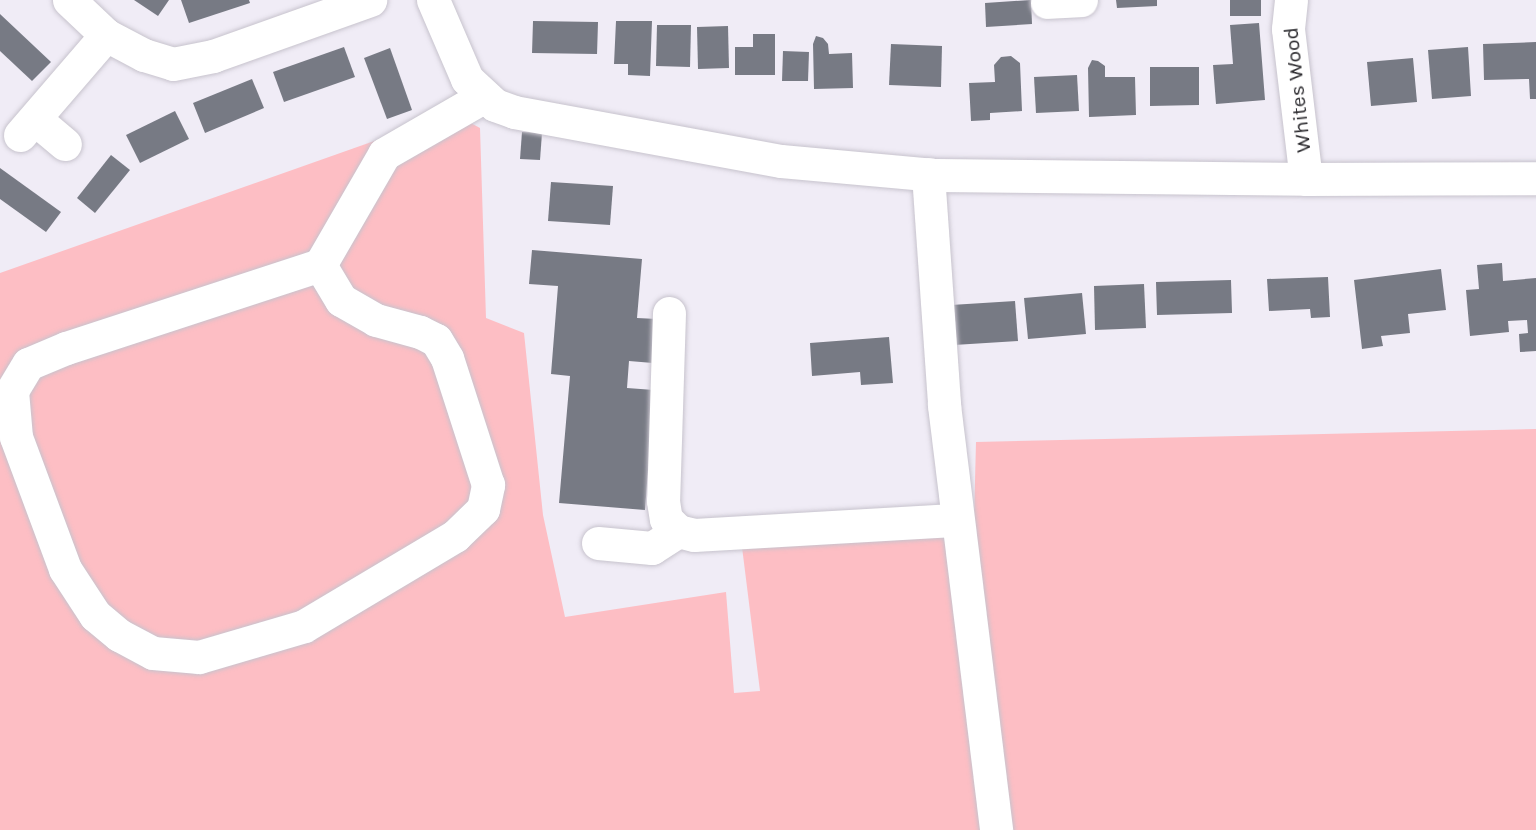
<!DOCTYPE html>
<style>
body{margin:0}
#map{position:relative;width:1536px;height:830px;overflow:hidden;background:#f0ecf6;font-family:Karla,sans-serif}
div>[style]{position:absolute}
.green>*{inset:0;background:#fdbec4}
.building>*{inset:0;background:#777a84}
.roads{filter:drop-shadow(0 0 2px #c7c3cd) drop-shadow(0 0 2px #c7c3cd)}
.minor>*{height:33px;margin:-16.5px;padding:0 16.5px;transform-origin:16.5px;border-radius:16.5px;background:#fff}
span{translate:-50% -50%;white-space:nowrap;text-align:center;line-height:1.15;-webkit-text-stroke:6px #fff;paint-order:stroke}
.street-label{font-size:21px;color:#2c2b2f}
</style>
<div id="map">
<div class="green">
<i style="clip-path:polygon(439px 106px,480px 128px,486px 318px,524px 333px,543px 515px,565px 617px,726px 592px,734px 693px,760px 691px,742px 547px,974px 520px,976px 442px,1536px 429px,1536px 830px,0 830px,0 273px,394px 134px)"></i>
</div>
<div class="building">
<i style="clip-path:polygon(134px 0,169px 0,158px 16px)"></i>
<i style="clip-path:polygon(181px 0,249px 0,250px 3px,189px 23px)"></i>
<i style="clip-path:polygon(1031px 0,1032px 24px,986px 27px,985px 3px)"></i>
<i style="clip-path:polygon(1116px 0,1157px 0,1157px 6px,1117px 8px)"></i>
<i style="clip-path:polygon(1230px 0,1261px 0,1261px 16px,1230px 16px)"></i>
<i style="clip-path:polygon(0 14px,51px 62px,32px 81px,0 51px)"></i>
<i style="clip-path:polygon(533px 21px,598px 22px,597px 54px,532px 53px)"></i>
<i style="clip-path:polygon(616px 21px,652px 21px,650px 76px,628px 75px,628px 64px,614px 64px)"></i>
<i style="clip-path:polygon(1259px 23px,1265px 100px,1216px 104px,1213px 65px,1233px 64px,1230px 25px)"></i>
<i style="clip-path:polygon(657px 25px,691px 25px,690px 67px,656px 66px)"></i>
<i style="clip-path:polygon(728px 26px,729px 68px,698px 69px,697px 27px)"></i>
<i style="clip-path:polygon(753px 34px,775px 34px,775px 75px,735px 75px,735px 47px,753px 47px)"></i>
<i style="clip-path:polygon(816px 36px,823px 38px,828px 44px,829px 54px,852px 53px,853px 88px,814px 89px,813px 44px)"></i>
<i style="clip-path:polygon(1536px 42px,1536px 99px,1530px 99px,1529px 79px,1484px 80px,1483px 44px)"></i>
<i style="clip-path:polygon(891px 44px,942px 46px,941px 87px,889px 85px)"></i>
<i style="clip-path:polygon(344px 47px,355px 77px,284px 102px,273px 72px)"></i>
<i style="clip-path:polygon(1468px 47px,1471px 96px,1432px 99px,1428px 50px)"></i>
<i style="clip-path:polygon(390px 48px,412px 110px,387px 119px,364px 58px)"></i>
<i style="clip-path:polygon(783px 51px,809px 52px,808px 81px,782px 81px)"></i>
<i style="clip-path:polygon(1011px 56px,1020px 63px,1022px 111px,990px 113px,990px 120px,971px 121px,969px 83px,995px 82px,994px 65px,1001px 57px)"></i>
<i style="clip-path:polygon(1413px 58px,1417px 102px,1371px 106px,1367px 62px)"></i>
<i style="clip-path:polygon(1092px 60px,1098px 61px,1105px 66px,1105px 77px,1135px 77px,1136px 115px,1089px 117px,1088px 68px)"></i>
<i style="clip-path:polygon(1150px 67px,1199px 67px,1199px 105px,1150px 106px)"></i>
<i style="clip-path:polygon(1077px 75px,1079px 111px,1036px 113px,1034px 77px)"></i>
<i style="clip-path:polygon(252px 79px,264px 108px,205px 133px,193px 103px)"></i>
<i style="clip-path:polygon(175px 111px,189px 139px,140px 163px,126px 135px)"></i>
<i style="clip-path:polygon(522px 132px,542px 133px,540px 160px,520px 159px)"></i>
<i style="clip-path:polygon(111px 155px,130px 170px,95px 213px,77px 198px)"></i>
<i style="clip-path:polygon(0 168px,61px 212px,46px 232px,0 199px)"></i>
<i style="clip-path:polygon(551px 182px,613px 186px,610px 225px,548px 221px)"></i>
<i style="clip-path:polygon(532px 250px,642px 259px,637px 318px,657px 319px,653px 363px,629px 361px,627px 388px,654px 390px,645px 510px,559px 503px,570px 376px,551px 374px,558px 286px,529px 284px)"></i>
<i style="clip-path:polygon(1502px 263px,1503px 281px,1536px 278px,1536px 351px,1520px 352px,1519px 334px,1528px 333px,1527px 320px,1508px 321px,1509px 332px,1470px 336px,1466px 290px,1479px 289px,1477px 265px)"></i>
<i style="clip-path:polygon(1441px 269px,1446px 310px,1408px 314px,1410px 333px,1381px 336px,1383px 346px,1362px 349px,1354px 280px)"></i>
<i style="clip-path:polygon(1328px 277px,1330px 317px,1311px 318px,1310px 309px,1269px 311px,1267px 279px)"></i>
<i style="clip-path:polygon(1231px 280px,1232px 313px,1157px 315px,1156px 282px)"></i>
<i style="clip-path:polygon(1144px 284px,1146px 328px,1095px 330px,1094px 286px)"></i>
<i style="clip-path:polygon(1082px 293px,1086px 334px,1028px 339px,1024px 298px)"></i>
<i style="clip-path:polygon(1015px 301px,1018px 341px,954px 345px,951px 305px)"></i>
<i style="clip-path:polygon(889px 337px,893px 383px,861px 385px,860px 372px,812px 376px,810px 343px)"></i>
</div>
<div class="roads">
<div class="minor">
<i style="left:69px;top:0;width:51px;rotate:43.4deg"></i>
<i style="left:106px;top:35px;width:43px;rotate:27.8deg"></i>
<i style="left:144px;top:55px;width:30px;rotate:17deg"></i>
<i style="left:173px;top:64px;width:41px;rotate:-11.3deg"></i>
<i style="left:213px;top:56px;width:167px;rotate:-19.6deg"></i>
<i style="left:433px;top:0;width:86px;rotate:66.7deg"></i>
<i style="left:467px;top:79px;width:38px;rotate:43deg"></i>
<i style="left:495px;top:105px;width:20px;rotate:20deg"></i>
<i style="left:514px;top:112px;width:271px;rotate:10.4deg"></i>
<i style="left:781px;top:161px;width:156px;rotate:5.2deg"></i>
<i style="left:936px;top:175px;width:370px;rotate:0.6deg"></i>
<i style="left:1306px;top:179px;width:230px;rotate:-0.2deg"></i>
<i style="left:1291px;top:0;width:29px;rotate:96deg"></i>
<i style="left:1288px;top:29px;width:151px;rotate:83.2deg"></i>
<i style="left:1047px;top:2px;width:34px;rotate:-3deg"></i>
<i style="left:35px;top:119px;width:39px;rotate:40deg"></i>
<i style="left:20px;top:135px;width:132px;rotate:-49.3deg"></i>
<i style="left:928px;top:174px;width:232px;rotate:86deg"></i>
<i style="left:944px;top:405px;width:428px;rotate:83deg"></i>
<i style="left:320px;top:265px;width:267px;rotate:161.9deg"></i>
<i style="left:66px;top:348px;width:41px;rotate:157.2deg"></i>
<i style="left:28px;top:364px;width:31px;rotate:121deg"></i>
<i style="left:12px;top:391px;width:46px;rotate:85deg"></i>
<i style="left:16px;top:437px;width:141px;rotate:69.6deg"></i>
<i style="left:65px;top:569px;width:55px;rotate:56.9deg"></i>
<i style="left:95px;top:615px;width:31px;rotate:40deg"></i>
<i style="left:119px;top:635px;width:38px;rotate:28deg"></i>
<i style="left:153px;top:653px;width:46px;rotate:5deg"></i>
<i style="left:199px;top:657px;width:109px;rotate:-16.4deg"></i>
<i style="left:304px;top:626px;width:176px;rotate:-30.8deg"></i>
<i style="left:455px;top:536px;width:39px;rotate:-44deg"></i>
<i style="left:483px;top:509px;width:25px;rotate:-78deg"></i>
<i style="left:488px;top:485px;width:133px;rotate:-107.9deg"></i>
<i style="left:447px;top:358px;width:21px;rotate:-121deg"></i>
<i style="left:436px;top:340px;width:18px;rotate:-153deg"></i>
<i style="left:420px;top:332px;width:46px;rotate:-164.7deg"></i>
<i style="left:376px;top:320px;width:40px;rotate:-150.3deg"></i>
<i style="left:341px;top:300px;width:41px;rotate:-121deg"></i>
<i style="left:320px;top:265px;width:128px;rotate:-60deg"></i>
<i style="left:384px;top:154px;width:116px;rotate:-29.9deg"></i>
<i style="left:669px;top:313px;width:188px;rotate:91.8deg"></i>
<i style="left:663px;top:501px;width:18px;rotate:81deg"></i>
<i style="left:666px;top:519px;width:17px;rotate:45deg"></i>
<i style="left:678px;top:531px;width:16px;rotate:14deg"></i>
<i style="left:694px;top:535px;width:264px;rotate:-3.3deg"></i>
<i style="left:598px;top:543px;width:54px;rotate:5.3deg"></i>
<i style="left:652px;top:548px;width:31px;rotate:-33deg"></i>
</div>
</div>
<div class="street-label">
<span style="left:1297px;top:90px;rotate:-96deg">Whites Wood</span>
</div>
</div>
